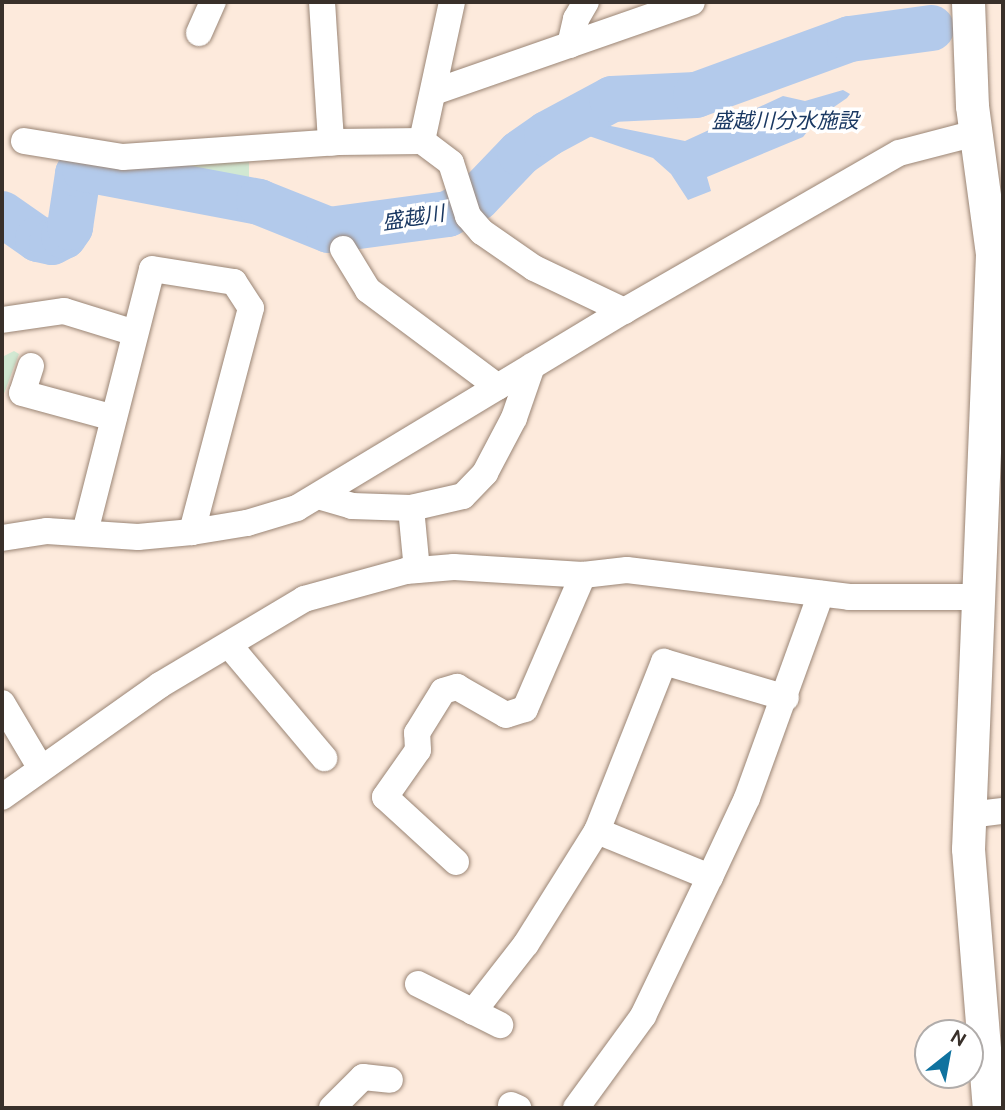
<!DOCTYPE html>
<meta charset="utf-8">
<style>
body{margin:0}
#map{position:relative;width:1005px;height:1110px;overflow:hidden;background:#fdeadc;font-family:Ubuntu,"Noto Sans JP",sans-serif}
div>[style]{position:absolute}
.green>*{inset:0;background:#d1e8d2}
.water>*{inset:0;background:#b3caeb}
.stream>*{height:8px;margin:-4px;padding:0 4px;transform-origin:4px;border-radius:4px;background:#b3caeb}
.river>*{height:46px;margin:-23px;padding:0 23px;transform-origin:23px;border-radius:23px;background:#b3caeb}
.roads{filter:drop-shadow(0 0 2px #9a8575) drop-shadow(0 0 2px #9a8575)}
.minor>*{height:26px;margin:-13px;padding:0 13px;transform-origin:13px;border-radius:13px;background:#fff}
.tertiary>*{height:33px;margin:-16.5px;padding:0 16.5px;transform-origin:16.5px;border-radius:16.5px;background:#fff}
span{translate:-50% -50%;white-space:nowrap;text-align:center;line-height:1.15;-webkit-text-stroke:7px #fff;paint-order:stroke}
.water-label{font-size:21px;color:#1a3862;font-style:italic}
.frame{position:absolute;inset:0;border:4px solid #39302a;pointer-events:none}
.north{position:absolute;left:914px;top:1019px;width:70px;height:70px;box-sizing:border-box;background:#fff;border:2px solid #b0acaa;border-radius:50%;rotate:31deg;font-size:19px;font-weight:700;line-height:28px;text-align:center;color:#39302a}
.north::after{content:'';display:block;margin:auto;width:24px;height:32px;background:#0f729f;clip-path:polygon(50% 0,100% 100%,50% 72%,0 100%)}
</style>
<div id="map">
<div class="green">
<i style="clip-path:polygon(249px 158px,249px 180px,219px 184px,145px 177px,120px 168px)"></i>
<i style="clip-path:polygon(14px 351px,19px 354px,2px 399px,2px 357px)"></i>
</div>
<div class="water">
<i style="clip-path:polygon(843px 90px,850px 94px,847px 98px,818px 118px,803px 137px,707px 177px,711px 191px,688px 200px,671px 174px,653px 158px,589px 136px,562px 134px,581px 120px,685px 141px,783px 96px,805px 101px)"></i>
</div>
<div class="stream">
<i style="left:559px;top:125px;width:22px;rotate:16deg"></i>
</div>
<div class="river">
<i style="left:2px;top:214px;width:44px;rotate:34.8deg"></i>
<i style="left:38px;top:239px;width:14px;rotate:12deg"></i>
<i style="left:52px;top:242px;width:13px;rotate:-27deg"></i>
<i style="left:64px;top:236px;width:11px;rotate:-56deg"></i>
<i style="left:70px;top:227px;width:54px;rotate:-81.4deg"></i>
<i style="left:78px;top:174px;width:9px;rotate:-36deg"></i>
<i style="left:85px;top:169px;width:177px;rotate:10.7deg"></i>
<i style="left:259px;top:202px;width:75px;rotate:21.8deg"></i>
<i style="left:329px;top:230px;width:120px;rotate:-7.7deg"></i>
<i style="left:448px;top:214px;width:33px;rotate:-29deg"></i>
<i style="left:477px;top:198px;width:62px;rotate:-46.3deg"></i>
<i style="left:520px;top:153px;width:33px;rotate:-35deg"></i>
<i style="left:547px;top:134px;width:74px;rotate:-28.3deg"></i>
<i style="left:612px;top:99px;width:84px;rotate:-2.7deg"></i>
<i style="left:696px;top:95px;width:164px;rotate:-20deg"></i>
<i style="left:850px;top:39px;width:82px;rotate:-7.7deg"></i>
</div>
<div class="roads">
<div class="minor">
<i style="left:322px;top:2px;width:141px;rotate:86.3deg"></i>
<i style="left:452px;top:2px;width:142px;rotate:102.2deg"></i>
<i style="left:422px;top:141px;width:36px;rotate:37deg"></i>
<i style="left:451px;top:163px;width:56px;rotate:72.2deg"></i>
<i style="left:468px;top:216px;width:21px;rotate:49deg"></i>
<i style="left:482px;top:232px;width:63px;rotate:34.7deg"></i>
<i style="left:534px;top:268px;width:100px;rotate:25.5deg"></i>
<i style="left:199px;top:33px;width:34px;rotate:-66deg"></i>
<i style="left:570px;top:45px;width:27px;rotate:-77deg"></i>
<i style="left:576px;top:19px;width:20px;rotate:-60deg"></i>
<i style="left:434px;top:92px;width:273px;rotate:-19.2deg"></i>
<i style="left:24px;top:141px;width:100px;rotate:9.2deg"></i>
<i style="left:123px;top:157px;width:216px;rotate:-4deg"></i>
<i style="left:338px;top:142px;width:84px;rotate:-0.7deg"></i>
<i style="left:343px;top:249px;width:48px;rotate:58.6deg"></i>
<i style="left:368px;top:290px;width:162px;rotate:36.7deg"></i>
<i style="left:2px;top:320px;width:63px;rotate:-8.3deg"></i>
<i style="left:64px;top:311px;width:74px;rotate:17.2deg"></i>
<i style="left:31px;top:366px;width:28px;rotate:108deg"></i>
<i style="left:22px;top:393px;width:95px;rotate:15.2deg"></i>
<i style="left:318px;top:496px;width:35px;rotate:16deg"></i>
<i style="left:352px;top:506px;width:59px;rotate:1.9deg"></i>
<i style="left:411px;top:508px;width:53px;rotate:-13deg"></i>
<i style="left:463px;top:496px;width:32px;rotate:-46deg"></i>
<i style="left:485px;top:473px;width:62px;rotate:-62.2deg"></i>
<i style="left:514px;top:418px;width:55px;rotate:-70.9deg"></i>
<i style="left:411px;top:508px;width:62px;rotate:84.5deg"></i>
<i style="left:85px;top:532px;width:271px;rotate:-75.7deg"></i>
<i style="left:152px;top:269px;width:83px;rotate:9deg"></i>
<i style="left:234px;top:282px;width:31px;rotate:57deg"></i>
<i style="left:251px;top:308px;width:232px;rotate:104.8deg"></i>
<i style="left:2px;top:538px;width:46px;rotate:-8.8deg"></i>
<i style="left:47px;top:531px;width:91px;rotate:3.8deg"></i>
<i style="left:138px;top:537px;width:54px;rotate:-5.3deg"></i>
<i style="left:192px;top:532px;width:56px;rotate:-9.3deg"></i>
<i style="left:247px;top:523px;width:52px;rotate:-16.7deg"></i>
<i style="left:297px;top:508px;width:382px;rotate:-31.1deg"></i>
<i style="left:624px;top:311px;width:317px;rotate:-29.9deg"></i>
<i style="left:899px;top:153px;width:80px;rotate:-14.6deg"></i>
<i style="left:229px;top:645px;width:148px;rotate:49.9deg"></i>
<i style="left:2px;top:703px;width:74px;rotate:59.3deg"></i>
<i style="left:2px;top:797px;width:194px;rotate:-35.3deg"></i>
<i style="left:160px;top:685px;width:168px;rotate:-30.8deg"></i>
<i style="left:304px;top:599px;width:106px;rotate:-15.4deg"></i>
<i style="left:406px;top:571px;width:48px;rotate:-4.8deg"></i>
<i style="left:454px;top:567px;width:129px;rotate:3.5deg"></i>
<i style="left:583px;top:575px;width:44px;rotate:-6.5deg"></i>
<i style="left:627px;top:570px;width:224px;rotate:6.9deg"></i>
<i style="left:849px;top:597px;width:130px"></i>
<i style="left:969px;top:815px;width:34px;rotate:-7deg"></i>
<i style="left:597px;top:831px;width:122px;rotate:22.2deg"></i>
<i style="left:456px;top:862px;width:96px;rotate:-137.5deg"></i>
<i style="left:385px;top:797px;width:57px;rotate:-54.9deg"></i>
<i style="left:418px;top:750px;width:17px;rotate:-93deg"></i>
<i style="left:417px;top:733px;width:49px;rotate:-58.2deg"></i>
<i style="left:443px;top:691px;width:15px;rotate:-16deg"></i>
<i style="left:457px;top:687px;width:56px;rotate:29.7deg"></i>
<i style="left:506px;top:715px;width:20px;rotate:-18deg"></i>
<i style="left:525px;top:709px;width:146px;rotate:-66.6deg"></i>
<i style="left:418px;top:984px;width:92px;rotate:26.6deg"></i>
<i style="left:473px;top:1012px;width:86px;rotate:-52.1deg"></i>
<i style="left:526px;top:944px;width:133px;rotate:-57.9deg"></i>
<i style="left:597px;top:831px;width:182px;rotate:-68.4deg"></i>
<i style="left:664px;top:662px;width:127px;rotate:16.4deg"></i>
<i style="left:511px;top:1105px;width:8px;rotate:23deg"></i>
<i style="left:332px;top:1108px;width:44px;rotate:-45deg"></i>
<i style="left:363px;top:1077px;width:27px;rotate:6deg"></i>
<i style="left:576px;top:1108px;width:114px;rotate:-53.9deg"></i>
<i style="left:643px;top:1016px;width:154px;rotate:-64.3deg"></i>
<i style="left:710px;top:877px;width:87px;rotate:-64.9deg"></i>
<i style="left:747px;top:798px;width:217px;rotate:-70.1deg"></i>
</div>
<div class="tertiary">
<i style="left:968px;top:2px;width:104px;rotate:87.8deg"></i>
<i style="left:972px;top:106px;width:149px;rotate:82.3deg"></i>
<i style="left:992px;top:254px;width:595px;rotate:92.31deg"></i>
<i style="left:968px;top:849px;width:260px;rotate:85.4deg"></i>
</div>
</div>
<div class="water-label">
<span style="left:785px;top:120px">盛越川分水施設</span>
<span style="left:413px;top:217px;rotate:-9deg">盛越川</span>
</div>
<div class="frame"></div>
<div class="north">N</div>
</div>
